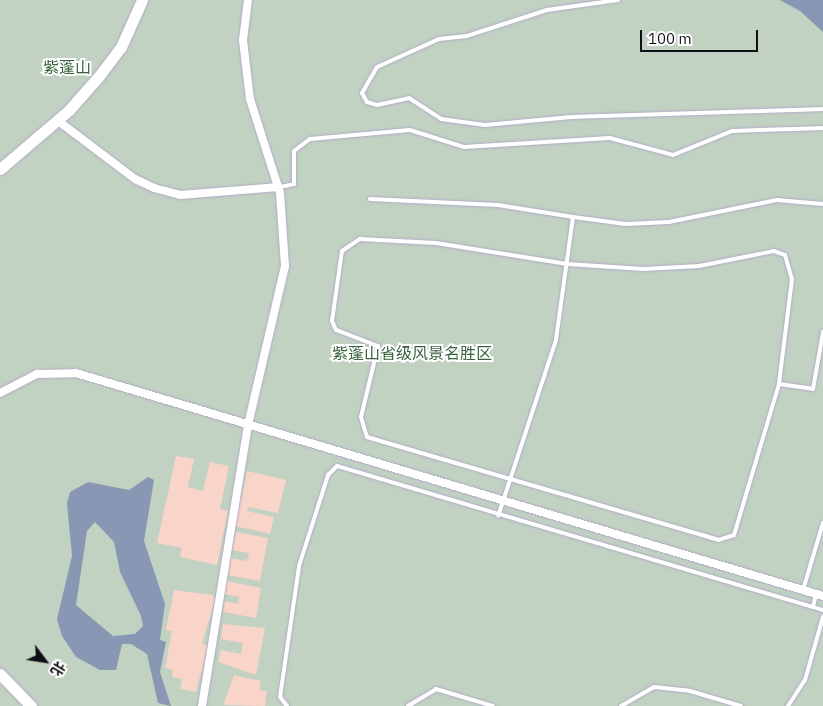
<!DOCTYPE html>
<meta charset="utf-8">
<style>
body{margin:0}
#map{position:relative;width:823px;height:706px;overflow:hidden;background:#f6f4fa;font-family:"IBM Plex Sans","Noto Sans SC",sans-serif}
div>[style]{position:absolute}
.green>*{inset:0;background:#c1d1c2}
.water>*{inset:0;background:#8898b4}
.building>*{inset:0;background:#f9d4c8}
.roads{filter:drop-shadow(0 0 1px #b2abc7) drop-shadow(0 0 1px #b2abc7)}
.lane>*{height:4px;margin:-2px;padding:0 2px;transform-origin:2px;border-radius:2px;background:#fff}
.street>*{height:8px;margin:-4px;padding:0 4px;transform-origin:4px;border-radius:4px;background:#fff}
.secondary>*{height:11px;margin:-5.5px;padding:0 5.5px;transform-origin:5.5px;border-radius:5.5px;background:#fff}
span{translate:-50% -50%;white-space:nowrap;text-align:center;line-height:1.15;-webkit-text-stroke:4px #fff;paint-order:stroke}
.park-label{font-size:16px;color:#39633e}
.north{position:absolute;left:20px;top:636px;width:50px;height:50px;-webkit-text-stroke:4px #fff;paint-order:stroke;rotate:121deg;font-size:14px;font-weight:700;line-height:20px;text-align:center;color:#100e17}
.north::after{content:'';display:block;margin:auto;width:18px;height:22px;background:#100e17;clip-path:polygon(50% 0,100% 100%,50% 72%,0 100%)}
.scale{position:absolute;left:640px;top:30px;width:118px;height:22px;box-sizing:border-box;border:2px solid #100e17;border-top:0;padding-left:6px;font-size:15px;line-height:18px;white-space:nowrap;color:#100e17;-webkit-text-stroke:4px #fff;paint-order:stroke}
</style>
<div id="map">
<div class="green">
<i style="clip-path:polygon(0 0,823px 0,823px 706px,0 706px)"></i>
</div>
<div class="water">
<i style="clip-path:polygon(780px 0,823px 0,823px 32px,800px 11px)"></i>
<i style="clip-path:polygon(evenodd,148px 477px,154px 480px,144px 541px,165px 604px,160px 640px,166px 642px,160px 672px,171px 706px,158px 703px,147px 654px,131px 644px,122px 644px,116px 670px,100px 670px,76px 657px,62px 636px,57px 619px,72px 556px,67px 503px,70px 492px,88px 482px,129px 490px,148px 477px,95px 522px,114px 542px,120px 572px,141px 616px,143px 626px,135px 634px,113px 636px,76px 605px,87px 531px,95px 522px)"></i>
</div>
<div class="building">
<i style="clip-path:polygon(176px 456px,194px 459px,188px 487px,203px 491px,210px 462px,229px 466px,220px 509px,228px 511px,217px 565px,180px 557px,182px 548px,157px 543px)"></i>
<i style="clip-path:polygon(247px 471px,286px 480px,278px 513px,248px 507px,247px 511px,274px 517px,270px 534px,235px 526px)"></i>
<i style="clip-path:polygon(236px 532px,268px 538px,260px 581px,227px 575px,230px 558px,247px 561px,249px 553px,232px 550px)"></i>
<i style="clip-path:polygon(226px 581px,261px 588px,256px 618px,223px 612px,225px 601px,238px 604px,239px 597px,223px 594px)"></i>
<i style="clip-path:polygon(174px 590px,213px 595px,215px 600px,202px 644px,208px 645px,196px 692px,180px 689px,182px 679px,172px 677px,173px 670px,165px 668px,172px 631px,166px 630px)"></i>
<i style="clip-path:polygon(223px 624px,265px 628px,256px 675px,218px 662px,221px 650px,241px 654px,243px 643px,221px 639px)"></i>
<i style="clip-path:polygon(234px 675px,261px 681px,259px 690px,267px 691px,265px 706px,223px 705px)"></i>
</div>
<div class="roads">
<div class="lane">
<i style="left:618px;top:0;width:72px;rotate:172deg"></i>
<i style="left:547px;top:10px;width:84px;rotate:162deg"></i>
<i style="left:467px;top:36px;width:28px;rotate:174deg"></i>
<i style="left:439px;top:39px;width:68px;rotate:155.7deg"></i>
<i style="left:377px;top:67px;width:30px;rotate:120deg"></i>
<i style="left:362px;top:93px;width:10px;rotate:61deg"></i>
<i style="left:367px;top:102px;width:10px;rotate:17deg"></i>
<i style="left:377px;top:105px;width:33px;rotate:-12deg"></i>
<i style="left:409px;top:98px;width:38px;rotate:33deg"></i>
<i style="left:441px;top:119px;width:44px;rotate:7.8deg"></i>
<i style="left:485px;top:125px;width:87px;rotate:-5.3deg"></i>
<i style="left:572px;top:117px;width:251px;rotate:-1.8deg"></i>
<i style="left:280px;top:187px;width:14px;rotate:-12deg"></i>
<i style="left:294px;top:184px;width:33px;rotate:-90deg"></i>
<i style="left:294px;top:151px;width:20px;rotate:-37deg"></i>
<i style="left:310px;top:139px;width:100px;rotate:-5.1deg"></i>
<i style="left:410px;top:130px;width:57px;rotate:17.5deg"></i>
<i style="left:464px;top:147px;width:146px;rotate:-3.5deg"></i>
<i style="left:610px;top:138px;width:65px;rotate:15.1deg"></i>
<i style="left:673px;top:155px;width:64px;rotate:-22.1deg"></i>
<i style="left:732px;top:131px;width:91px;rotate:-1.9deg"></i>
<i style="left:370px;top:199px;width:128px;rotate:2.7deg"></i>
<i style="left:498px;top:205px;width:76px;rotate:9.1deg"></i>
<i style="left:573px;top:217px;width:124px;rotate:97.9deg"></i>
<i style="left:556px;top:340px;width:185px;rotate:108.2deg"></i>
<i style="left:573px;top:217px;width:53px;rotate:7.5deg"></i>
<i style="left:626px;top:224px;width:43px;rotate:-2.7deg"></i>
<i style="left:669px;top:222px;width:110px;rotate:-11.5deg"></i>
<i style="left:777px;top:200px;width:46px;rotate:5deg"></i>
<i style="left:360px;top:239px;width:76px;rotate:3deg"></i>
<i style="left:436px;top:243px;width:133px;rotate:9.1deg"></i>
<i style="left:567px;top:264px;width:77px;rotate:3.7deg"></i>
<i style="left:644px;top:269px;width:55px;rotate:-3.1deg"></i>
<i style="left:699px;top:266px;width:76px;rotate:-11.3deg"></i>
<i style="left:774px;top:251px;width:12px;rotate:20deg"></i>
<i style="left:785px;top:255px;width:25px;rotate:74deg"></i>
<i style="left:792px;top:279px;width:106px;rotate:97.1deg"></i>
<i style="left:779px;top:384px;width:158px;rotate:106.6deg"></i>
<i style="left:734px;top:535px;width:16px;rotate:162deg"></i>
<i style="left:719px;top:540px;width:367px;rotate:-163.7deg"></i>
<i style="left:367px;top:437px;width:21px;rotate:-107deg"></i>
<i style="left:361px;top:417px;width:73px;rotate:-76.5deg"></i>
<i style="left:378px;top:346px;width:45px;rotate:-159.1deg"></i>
<i style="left:336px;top:330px;width:10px;rotate:-114deg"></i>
<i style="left:332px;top:321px;width:71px;rotate:-81.9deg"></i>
<i style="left:342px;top:251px;width:22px;rotate:-34deg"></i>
<i style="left:779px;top:384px;width:34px;rotate:8deg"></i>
<i style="left:813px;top:389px;width:58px;rotate:-80deg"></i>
<i style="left:803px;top:590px;width:70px;rotate:-73.4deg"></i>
<i style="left:813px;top:607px;width:13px;rotate:-77deg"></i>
<i style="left:287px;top:706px;width:11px;rotate:-128deg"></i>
<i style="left:280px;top:697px;width:132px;rotate:-81.7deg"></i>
<i style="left:299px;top:566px;width:96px;rotate:-72.3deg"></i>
<i style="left:328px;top:475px;width:13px;rotate:-45deg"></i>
<i style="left:337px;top:466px;width:507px;rotate:16.5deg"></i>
<i style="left:408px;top:706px;width:33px;rotate:-31deg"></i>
<i style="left:436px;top:689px;width:59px;rotate:16.6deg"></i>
<i style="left:621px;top:706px;width:38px;rotate:-30deg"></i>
<i style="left:654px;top:687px;width:36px;rotate:6deg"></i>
<i style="left:690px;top:691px;width:53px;rotate:16.4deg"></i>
<i style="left:788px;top:706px;width:31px;rotate:-57deg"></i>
<i style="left:805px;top:680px;width:66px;rotate:-74.1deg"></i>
</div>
<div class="street">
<i style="left:57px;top:120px;width:98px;rotate:37.1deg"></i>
<i style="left:135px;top:179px;width:21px;rotate:25deg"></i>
<i style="left:154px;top:188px;width:27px;rotate:15deg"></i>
<i style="left:180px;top:195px;width:99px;rotate:-4.6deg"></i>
<i style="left:0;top:393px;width:42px;rotate:-27.2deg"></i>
<i style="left:37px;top:374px;width:39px;rotate:-1deg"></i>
<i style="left:76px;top:373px;width:780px;rotate:16.62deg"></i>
<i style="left:202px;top:706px;width:285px;rotate:-80.7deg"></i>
<i style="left:248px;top:425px;width:163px;rotate:-76.9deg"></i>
<i style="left:285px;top:266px;width:73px;rotate:-93.9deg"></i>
<i style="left:280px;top:193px;width:99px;rotate:-107.7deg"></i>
<i style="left:250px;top:99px;width:59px;rotate:-96.8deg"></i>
<i style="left:243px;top:40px;width:40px;rotate:-82.9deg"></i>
</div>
<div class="secondary">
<i style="left:0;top:169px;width:91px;rotate:-40.5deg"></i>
<i style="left:69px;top:110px;width:45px;rotate:-48.6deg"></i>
<i style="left:99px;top:76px;width:36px;rotate:-53deg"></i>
<i style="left:121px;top:47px;width:51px;rotate:-65.9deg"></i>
<i style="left:0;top:674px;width:45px;rotate:45.9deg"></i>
</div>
</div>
<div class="park-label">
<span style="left:67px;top:67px">紫蓬山</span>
<span style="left:412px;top:353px">紫蓬山省级风景名胜区</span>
</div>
<div class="north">北</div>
<div class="scale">100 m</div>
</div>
